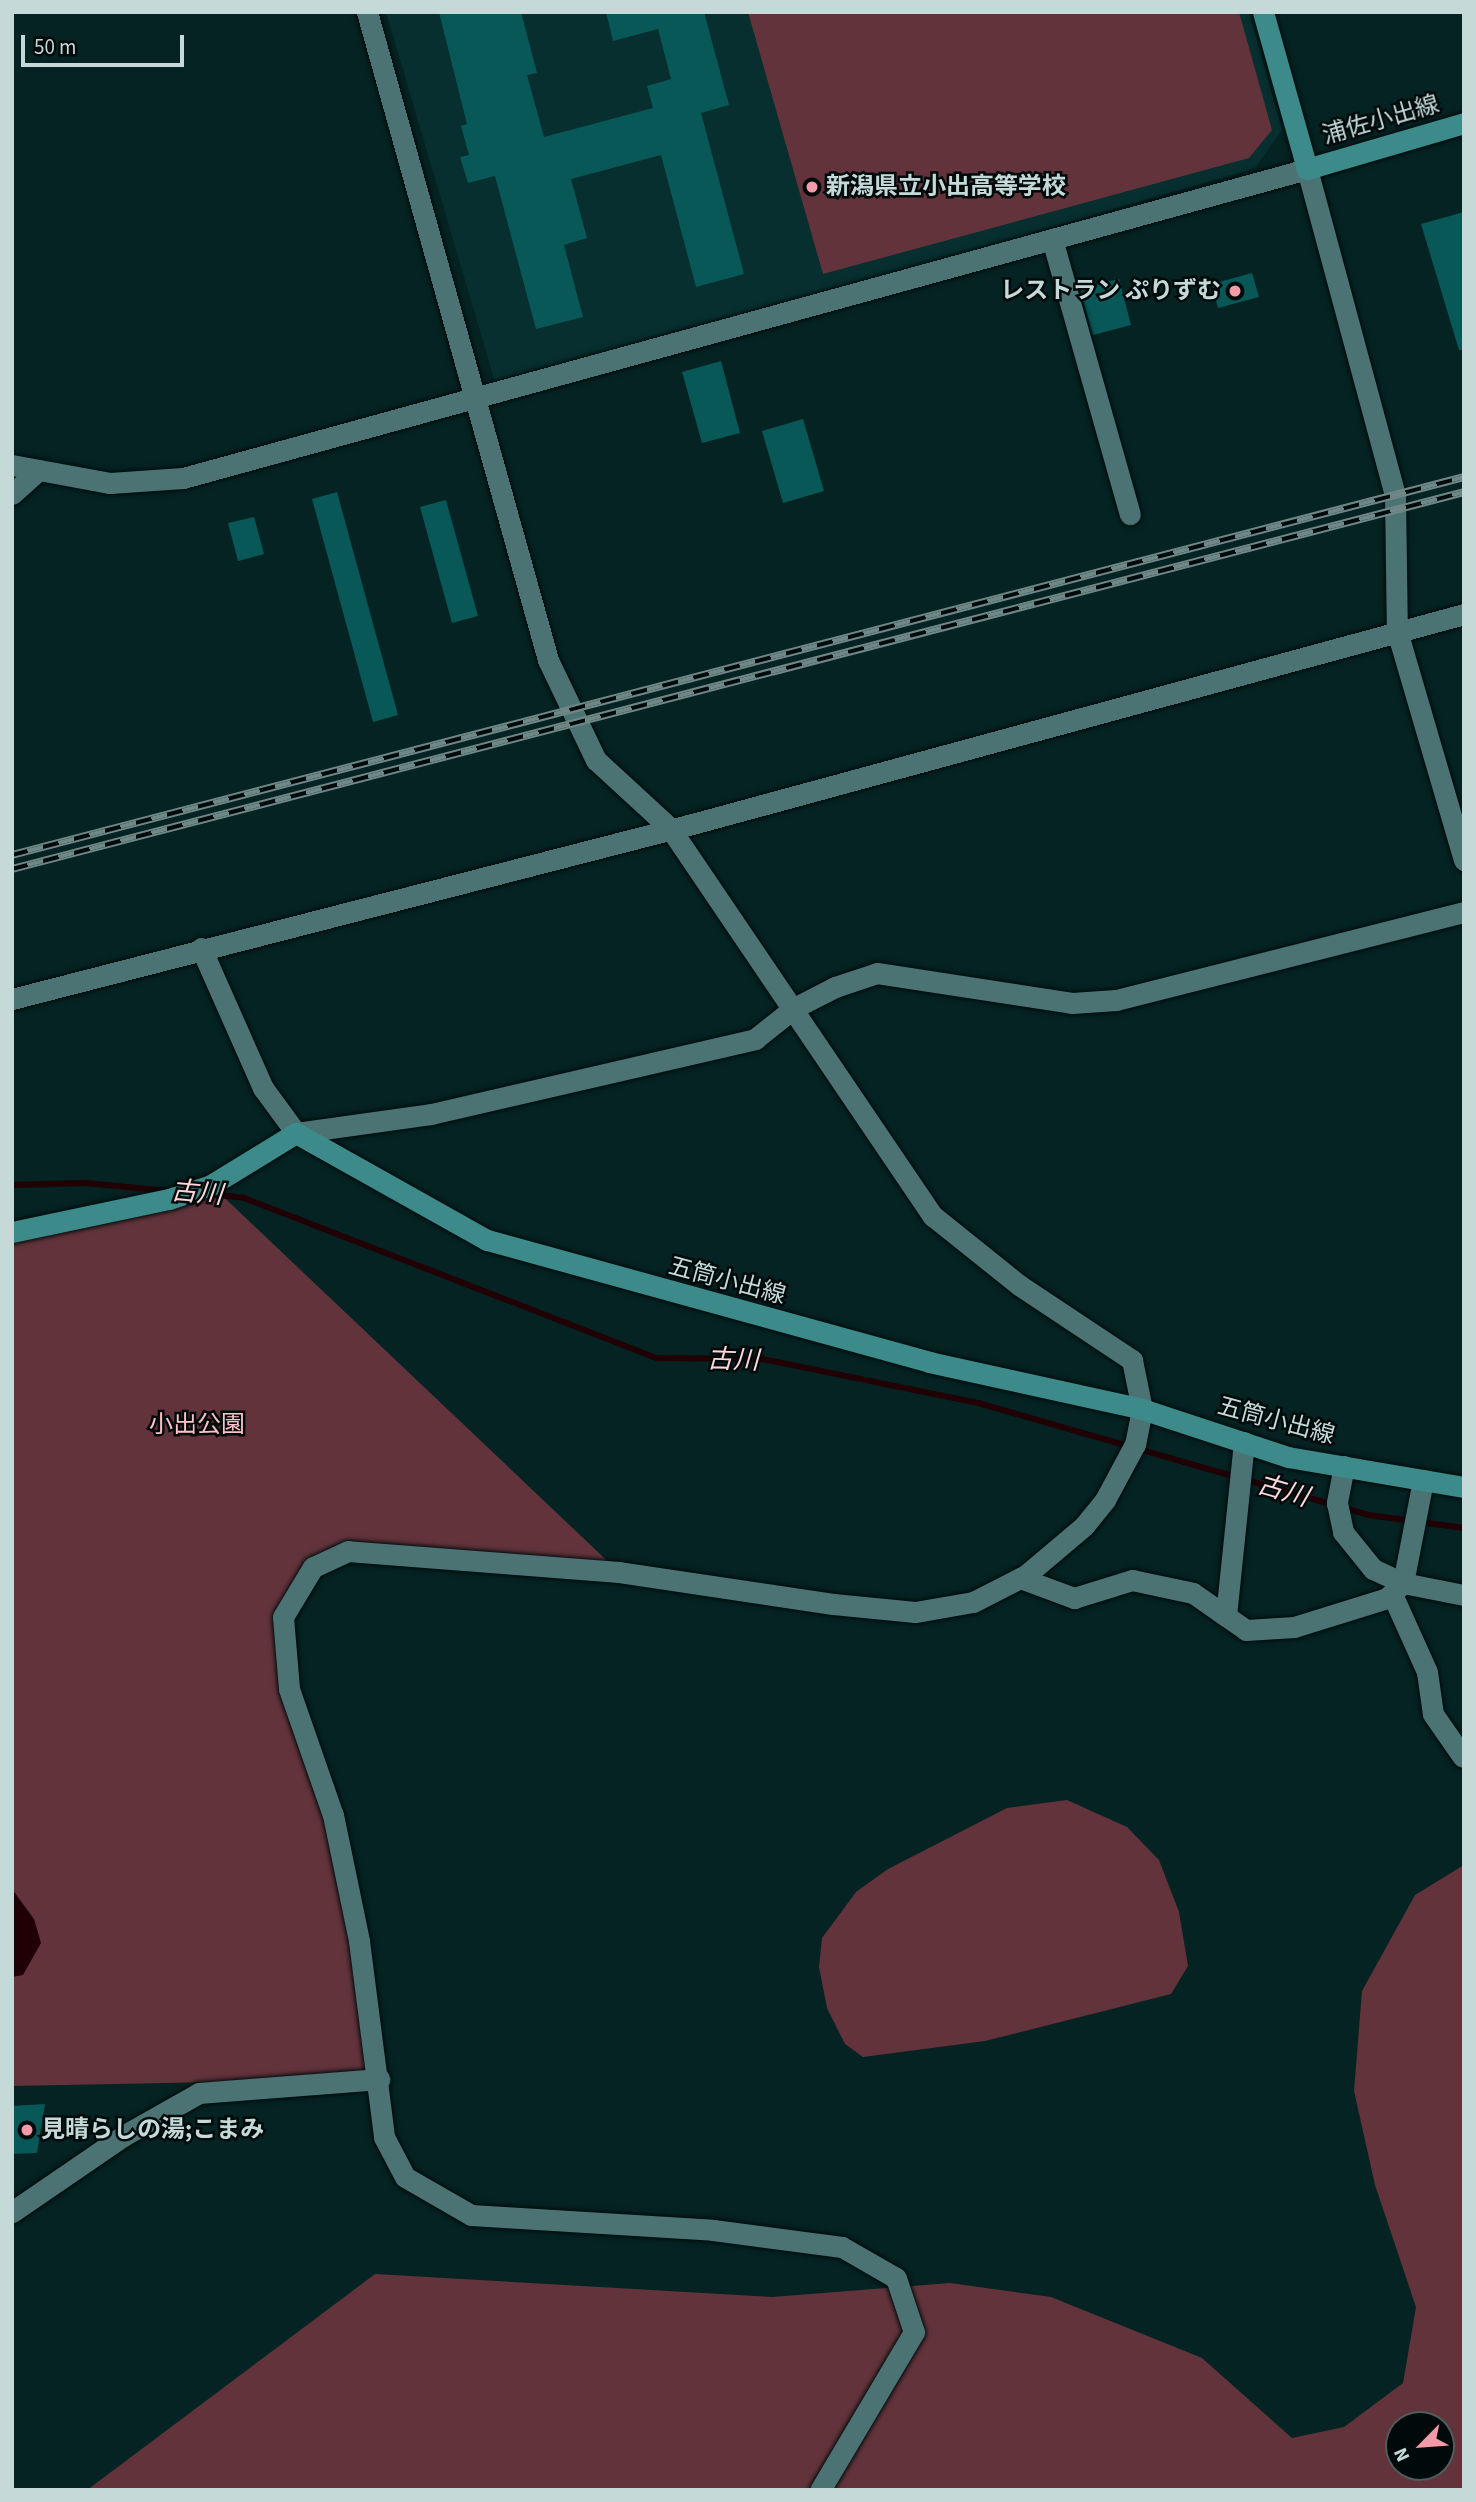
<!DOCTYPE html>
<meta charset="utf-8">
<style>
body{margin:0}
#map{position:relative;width:1476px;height:2502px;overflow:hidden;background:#052323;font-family:"Source Sans 3","Noto Sans JP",sans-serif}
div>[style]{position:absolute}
.built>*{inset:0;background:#072f2f}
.green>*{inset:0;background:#62333b}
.water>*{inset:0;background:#200005}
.stream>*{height:6px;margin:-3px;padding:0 3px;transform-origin:3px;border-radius:3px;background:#200005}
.building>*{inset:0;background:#075857}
.roads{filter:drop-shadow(0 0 2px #000b0b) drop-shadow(0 0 2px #000b0b)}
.minor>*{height:21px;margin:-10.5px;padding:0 10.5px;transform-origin:10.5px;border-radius:10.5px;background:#4c7373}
.major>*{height:21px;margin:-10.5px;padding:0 10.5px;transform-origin:10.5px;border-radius:10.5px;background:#3d8a8a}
.rail>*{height:8px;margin-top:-4px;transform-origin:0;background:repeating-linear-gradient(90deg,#000a0a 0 16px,#6f8787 0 32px);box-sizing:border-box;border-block:2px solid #6f8787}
.dots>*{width:19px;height:19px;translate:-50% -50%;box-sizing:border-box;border:4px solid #000a0a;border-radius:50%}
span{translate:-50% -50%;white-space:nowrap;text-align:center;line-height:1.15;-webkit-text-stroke:5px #000a0a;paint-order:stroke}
.street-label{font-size:24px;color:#c5d9d8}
.poi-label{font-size:24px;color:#c5d9d8;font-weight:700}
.left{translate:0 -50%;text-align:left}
.right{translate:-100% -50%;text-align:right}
.park-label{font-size:24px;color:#fdc1c9}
.water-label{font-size:26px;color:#ffd6db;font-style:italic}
.frame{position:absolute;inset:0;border:14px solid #c5d9d8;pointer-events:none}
.north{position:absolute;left:1385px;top:2411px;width:70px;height:70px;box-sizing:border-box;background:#000a0a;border:2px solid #4f5d5c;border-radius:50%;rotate:245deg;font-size:19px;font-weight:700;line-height:28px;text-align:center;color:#c5d9d8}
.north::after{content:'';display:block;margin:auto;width:24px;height:32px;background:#f39aa8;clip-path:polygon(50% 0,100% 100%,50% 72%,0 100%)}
.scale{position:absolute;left:21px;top:35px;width:163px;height:32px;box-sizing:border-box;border:4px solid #c5d9d8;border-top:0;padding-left:9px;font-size:21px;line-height:24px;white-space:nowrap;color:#c5d9d8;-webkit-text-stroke:5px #000a0a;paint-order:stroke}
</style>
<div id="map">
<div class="built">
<i style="clip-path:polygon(386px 12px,1249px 12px,1282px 130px,1255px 168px,497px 389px)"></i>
</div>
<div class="green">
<i style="clip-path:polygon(748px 12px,1239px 12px,1272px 130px,1249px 158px,823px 274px)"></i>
<i style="clip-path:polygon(211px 1185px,619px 1572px,348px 1551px,313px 1567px,283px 1617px,283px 1655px,333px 1815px,379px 2079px,12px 2086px,12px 1232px)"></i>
<i style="clip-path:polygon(1067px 1800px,1127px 1827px,1159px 1860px,1179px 1912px,1188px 1966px,1171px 1994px,985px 2041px,863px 2057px,845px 2044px,827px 2008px,819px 1967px,822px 1938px,856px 1892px,888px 1869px,1007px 1808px)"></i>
<i style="clip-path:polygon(evenodd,1464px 1865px,1464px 2490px,87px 2490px,375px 2274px,772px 2297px,950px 2283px,1051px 2297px,1202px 2358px,1292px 2438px,1344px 2427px,1403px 2383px,1416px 2307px,1375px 2185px,1354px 2091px,1362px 1991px,1415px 1895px,1464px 1865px,1399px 2425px,1441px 2425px,1441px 2467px,1399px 2467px,1399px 2425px)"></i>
</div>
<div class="water">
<i style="clip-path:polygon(12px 1889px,34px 1919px,41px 1943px,23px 1975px,12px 1977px)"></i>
</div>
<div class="stream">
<i style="left:12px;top:1185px;width:73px;rotate:-1.6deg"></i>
<i style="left:85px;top:1183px;width:85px;rotate:5.4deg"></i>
<i style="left:208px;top:1194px;width:36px;rotate:6deg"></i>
<i style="left:244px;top:1198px;width:443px;rotate:21.2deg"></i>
<i style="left:657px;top:1358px;width:105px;rotate:0.5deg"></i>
<i style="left:762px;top:1359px;width:220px;rotate:11.5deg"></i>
<i style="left:978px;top:1403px;width:406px;rotate:16deg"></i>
<i style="left:1368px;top:1515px;width:97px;rotate:7.7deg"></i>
</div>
<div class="building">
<i style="clip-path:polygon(439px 12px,521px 12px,537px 73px,527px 75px,544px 137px,653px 108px,647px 86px,671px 79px,658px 29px,613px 41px,606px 12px,704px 12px,729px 105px,701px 113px,744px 274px,696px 287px,661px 155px,571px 179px,587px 238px,564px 245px,583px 317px,536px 329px,495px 176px,468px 183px,460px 157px,469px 155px,461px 126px,467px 124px)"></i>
<i style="clip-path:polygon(1464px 212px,1464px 350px,1459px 350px,1421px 224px)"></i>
<i style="clip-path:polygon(1252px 273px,1259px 297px,1218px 308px,1212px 284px)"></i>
<i style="clip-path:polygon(1119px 279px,1131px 325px,1093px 335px,1080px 289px)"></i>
<i style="clip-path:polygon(721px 361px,740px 433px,702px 443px,682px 372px)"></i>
<i style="clip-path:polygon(803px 419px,824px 491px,783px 503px,762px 431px)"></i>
<i style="clip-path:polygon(337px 492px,398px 715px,373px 722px,312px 499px)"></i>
<i style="clip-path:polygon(446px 500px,478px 616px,452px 623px,420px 507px)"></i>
<i style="clip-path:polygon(254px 517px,264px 554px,238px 561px,228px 523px)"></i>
<i style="clip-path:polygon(45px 2104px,37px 2153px,12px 2154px,12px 2106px)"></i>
</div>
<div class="roads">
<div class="minor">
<i style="left:367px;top:12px;width:673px;rotate:74.39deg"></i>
<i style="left:548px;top:660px;width:111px;rotate:64.4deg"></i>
<i style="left:596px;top:760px;width:100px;rotate:42.6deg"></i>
<i style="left:670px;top:828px;width:469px;rotate:55.9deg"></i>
<i style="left:933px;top:1216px;width:110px;rotate:38.7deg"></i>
<i style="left:1019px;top:1285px;width:136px;rotate:33.6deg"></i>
<i style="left:1132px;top:1360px;width:50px;rotate:78.5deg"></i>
<i style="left:1142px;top:1409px;width:36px;rotate:101deg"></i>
<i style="left:1135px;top:1444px;width:64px;rotate:118.2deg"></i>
<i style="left:1105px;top:1500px;width:33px;rotate:129deg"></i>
<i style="left:1084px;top:1526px;width:76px;rotate:139.8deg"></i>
<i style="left:1026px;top:1575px;width:59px;rotate:153deg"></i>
<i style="left:973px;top:1602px;width:59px;rotate:170.2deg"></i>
<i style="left:915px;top:1612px;width:82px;rotate:-174.4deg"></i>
<i style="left:833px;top:1604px;width:216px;rotate:-171.5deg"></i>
<i style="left:619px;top:1572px;width:272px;rotate:-175.6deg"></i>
<i style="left:348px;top:1551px;width:38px;rotate:155deg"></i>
<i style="left:313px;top:1567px;width:58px;rotate:121deg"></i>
<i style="left:283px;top:1617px;width:72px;rotate:85.2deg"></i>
<i style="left:289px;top:1689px;width:133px;rotate:70.8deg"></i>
<i style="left:333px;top:1815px;width:129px;rotate:78.3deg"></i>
<i style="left:359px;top:1941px;width:198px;rotate:82.7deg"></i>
<i style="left:384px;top:2137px;width:45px;rotate:62.3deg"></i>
<i style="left:405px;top:2177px;width:76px;rotate:29.9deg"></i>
<i style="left:471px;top:2215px;width:242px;rotate:3.5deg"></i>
<i style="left:713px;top:2230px;width:130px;rotate:7.5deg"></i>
<i style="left:842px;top:2247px;width:62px;rotate:29.9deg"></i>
<i style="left:896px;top:2278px;width:57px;rotate:71.6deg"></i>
<i style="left:914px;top:2332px;width:184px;rotate:120.7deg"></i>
<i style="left:1052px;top:239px;width:286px;rotate:74.2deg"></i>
<i style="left:12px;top:465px;width:100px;rotate:10.4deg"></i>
<i style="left:110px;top:483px;width:73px;rotate:-3.9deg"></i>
<i style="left:183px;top:478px;width:1166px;rotate:-15.37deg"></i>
<i style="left:1307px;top:169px;width:338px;rotate:74.9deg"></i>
<i style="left:1395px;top:495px;width:136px;rotate:89.2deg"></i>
<i style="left:1397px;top:631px;width:239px;rotate:73.7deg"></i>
<i style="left:12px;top:494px;width:36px;rotate:-42deg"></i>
<i style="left:201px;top:948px;width:153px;rotate:66.1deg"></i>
<i style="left:263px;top:1088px;width:56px;rotate:53.7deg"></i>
<i style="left:296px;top:1133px;width:136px;rotate:-8deg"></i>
<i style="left:431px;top:1114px;width:333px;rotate:-13deg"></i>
<i style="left:755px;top:1039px;width:50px;rotate:-38.5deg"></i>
<i style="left:794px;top:1008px;width:46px;rotate:-27.1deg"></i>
<i style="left:835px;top:987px;width:44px;rotate:-18.4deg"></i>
<i style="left:877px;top:973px;width:197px;rotate:8.7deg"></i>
<i style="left:1072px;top:1003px;width:44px;rotate:-3.9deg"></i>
<i style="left:1116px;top:1000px;width:359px;rotate:-14.2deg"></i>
<i style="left:12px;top:999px;width:706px;rotate:-14.43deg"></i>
<i style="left:696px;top:823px;width:796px;rotate:-15.22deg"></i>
<i style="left:1344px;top:1466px;width:38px;rotate:101deg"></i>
<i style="left:1337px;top:1503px;width:30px;rotate:78deg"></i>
<i style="left:1343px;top:1532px;width:48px;rotate:51deg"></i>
<i style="left:1373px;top:1569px;width:33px;rotate:25deg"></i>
<i style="left:1403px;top:1583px;width:62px;rotate:11.1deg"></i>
<i style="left:1020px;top:1578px;width:58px;rotate:20.3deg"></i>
<i style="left:1074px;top:1598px;width:61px;rotate:-17.2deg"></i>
<i style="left:1132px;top:1580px;width:62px;rotate:12deg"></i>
<i style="left:1193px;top:1593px;width:40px;rotate:34.9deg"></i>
<i style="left:1226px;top:1616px;width:175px;rotate:-84.1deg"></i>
<i style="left:1392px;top:1594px;width:85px;rotate:65.8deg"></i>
<i style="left:1427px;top:1672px;width:42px;rotate:81.9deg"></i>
<i style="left:1433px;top:1714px;width:52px;rotate:55.1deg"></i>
<i style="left:1226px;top:1616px;width:24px;rotate:35deg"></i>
<i style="left:1246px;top:1630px;width:48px;rotate:-3.6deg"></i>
<i style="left:1294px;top:1627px;width:97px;rotate:-17.3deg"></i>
<i style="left:1387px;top:1598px;width:22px;rotate:-43deg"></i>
<i style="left:1403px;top:1583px;width:105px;rotate:-79deg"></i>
<i style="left:12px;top:2212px;width:135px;rotate:-34.4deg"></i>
<i style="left:123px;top:2136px;width:87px;rotate:-29.5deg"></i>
<i style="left:199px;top:2093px;width:181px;rotate:-4.4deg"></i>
</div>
<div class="major">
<i style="left:1263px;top:12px;width:163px;rotate:74.3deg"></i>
<i style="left:1307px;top:169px;width:164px;rotate:-16.3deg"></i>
<i style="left:12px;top:1232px;width:160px;rotate:-11.9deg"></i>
<i style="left:169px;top:1199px;width:44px;rotate:-18.4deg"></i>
<i style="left:211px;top:1185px;width:100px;rotate:-31.5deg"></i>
<i style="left:296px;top:1133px;width:219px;rotate:29.3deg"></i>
<i style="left:487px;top:1240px;width:459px;rotate:15.4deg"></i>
<i style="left:929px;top:1362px;width:218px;rotate:12.4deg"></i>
<i style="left:1142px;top:1409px;width:154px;rotate:18.2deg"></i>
<i style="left:1288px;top:1457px;width:179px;rotate:9.7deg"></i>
</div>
</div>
<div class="rail">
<i style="left:12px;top:855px;width:1500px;rotate:-14.59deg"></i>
<i style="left:12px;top:869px;width:1500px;rotate:-14.55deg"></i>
</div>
<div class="dots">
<i style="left:812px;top:187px;background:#f39aa8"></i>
<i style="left:1235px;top:291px;background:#f39aa8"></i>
<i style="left:27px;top:2130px;background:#f39aa8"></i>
</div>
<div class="street-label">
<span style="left:1381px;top:120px;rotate:-16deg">浦佐小出線</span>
<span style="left:727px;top:1281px;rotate:15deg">五筒小出線</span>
<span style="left:1276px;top:1421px;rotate:15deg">五筒小出線</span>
</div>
<div class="poi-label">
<span class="left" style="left:826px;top:187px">新潟県立小出高等学校</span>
<span class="right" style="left:1221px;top:291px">レストラン ぷりずむ</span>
<span class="left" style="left:41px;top:2130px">見晴らしの湯;こまみ</span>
</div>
<div class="park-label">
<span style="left:197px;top:1425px">小出公園</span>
</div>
<div class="water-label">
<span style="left:197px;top:1193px;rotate:5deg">古川</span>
<span style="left:733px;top:1360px;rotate:2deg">古川</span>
<span style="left:1283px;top:1491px;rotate:16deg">古川</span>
</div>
<div class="frame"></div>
<div class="north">N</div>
<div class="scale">50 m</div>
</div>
